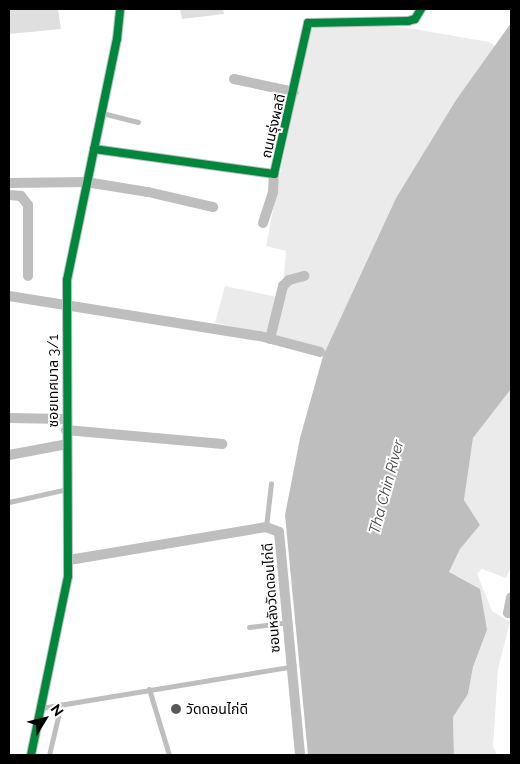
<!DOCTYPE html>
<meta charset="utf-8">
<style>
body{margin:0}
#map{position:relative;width:520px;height:764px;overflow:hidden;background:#fff;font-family:Raleway,"Noto Sans Thai",sans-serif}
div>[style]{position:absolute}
.green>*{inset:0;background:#ebebeb}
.water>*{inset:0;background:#bebebe}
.building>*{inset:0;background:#dfdfdf}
.service>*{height:5px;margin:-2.5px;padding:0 2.5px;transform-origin:2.5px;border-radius:2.5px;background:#bebebe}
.minor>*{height:10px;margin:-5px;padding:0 5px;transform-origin:5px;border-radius:5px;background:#bebebe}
.cycleway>*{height:8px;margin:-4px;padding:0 4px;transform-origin:4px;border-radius:4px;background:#00873e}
.dots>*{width:14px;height:14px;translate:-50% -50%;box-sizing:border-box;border:2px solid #fff;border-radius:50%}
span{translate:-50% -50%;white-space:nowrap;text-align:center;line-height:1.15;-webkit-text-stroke:4px #fff;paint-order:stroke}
.street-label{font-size:14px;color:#000}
.poi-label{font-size:14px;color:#000}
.left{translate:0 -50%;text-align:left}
.water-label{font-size:15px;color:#434343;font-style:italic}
.frame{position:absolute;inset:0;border:10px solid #000;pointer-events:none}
.north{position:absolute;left:20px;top:694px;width:50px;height:50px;-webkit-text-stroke:4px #fff;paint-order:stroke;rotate:54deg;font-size:14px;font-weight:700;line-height:20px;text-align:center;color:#000}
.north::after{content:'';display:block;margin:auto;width:18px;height:22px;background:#000;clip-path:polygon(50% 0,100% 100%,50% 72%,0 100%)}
</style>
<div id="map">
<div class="green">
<i style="clip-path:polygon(358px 24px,408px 28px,489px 42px,495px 46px,456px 100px,396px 198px,323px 356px,282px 346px,280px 337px,215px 323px,225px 286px,282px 298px,286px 251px,266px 246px,307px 35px,315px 26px)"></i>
<i style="clip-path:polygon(511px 389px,511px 567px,506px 578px,482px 569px,477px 574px,492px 611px,510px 622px,498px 669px,493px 746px,497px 755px,454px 755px,453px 717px,468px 694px,473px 667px,487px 630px,449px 572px,460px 549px,480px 525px,464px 500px,473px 438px)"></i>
</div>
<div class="water">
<i style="clip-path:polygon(511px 23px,511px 389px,473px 438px,464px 500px,480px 525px,460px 549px,449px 572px,480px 589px,487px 630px,473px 667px,468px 694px,453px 717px,454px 755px,308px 755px,285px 515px,300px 438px,323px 356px,396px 198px,456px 100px)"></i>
</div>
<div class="building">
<i style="clip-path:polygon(9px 9px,58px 9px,61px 29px,9px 34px)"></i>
<i style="clip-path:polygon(180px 9px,223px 9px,224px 14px,182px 19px)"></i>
</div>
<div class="service">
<i style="left:102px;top:113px;width:37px;rotate:14deg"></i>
<i style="left:9px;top:502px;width:59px;rotate:-12.6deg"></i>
<i style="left:266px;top:527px;width:44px;rotate:-83.5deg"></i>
<i style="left:249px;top:627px;width:38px;rotate:-7deg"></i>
<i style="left:149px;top:689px;width:69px;rotate:73.1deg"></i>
<i style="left:41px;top:708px;width:252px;rotate:-9.4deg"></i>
<i style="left:49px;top:755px;width:52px;rotate:-76.8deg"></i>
</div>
<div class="minor">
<i style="left:234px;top:79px;width:61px;rotate:12.2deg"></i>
<i style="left:94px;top:149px;width:182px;rotate:7.9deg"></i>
<i style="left:274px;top:174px;width:155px;rotate:-77.3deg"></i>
<i style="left:308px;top:23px;width:100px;rotate:-1.1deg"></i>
<i style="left:408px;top:21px;width:7px;rotate:-16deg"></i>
<i style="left:415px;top:19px;width:12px;rotate:-59deg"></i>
<i style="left:9px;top:183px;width:77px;rotate:-0.7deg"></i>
<i style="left:86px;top:182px;width:63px;rotate:9.2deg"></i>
<i style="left:148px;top:192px;width:67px;rotate:13deg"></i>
<i style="left:9px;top:195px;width:12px;rotate:5deg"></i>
<i style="left:21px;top:196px;width:11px;rotate:52deg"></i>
<i style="left:28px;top:205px;width:71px;rotate:90deg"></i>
<i style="left:263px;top:223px;width:33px;rotate:-72deg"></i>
<i style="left:273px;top:192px;width:18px;rotate:-87deg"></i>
<i style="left:9px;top:296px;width:254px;rotate:9.1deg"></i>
<i style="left:260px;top:336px;width:62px;rotate:14.9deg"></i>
<i style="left:270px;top:339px;width:55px;rotate:-76.2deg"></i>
<i style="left:283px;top:286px;width:8px;rotate:-45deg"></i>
<i style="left:289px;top:280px;width:16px;rotate:-15deg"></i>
<i style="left:9px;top:418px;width:57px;rotate:1deg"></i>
<i style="left:66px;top:430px;width:157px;rotate:5.1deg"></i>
<i style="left:9px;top:455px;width:59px;rotate:-10.7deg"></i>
<i style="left:69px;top:560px;width:200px;rotate:-9.5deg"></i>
<i style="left:266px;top:527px;width:14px;rotate:21deg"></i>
<i style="left:279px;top:532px;width:224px;rotate:84.6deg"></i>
<i style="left:508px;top:613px;width:16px;rotate:-79deg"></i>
<i style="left:31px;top:755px;width:183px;rotate:-78.3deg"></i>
<i style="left:68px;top:576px;width:296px;rotate:-90.2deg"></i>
<i style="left:67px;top:280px;width:246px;rotate:-78.3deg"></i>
<i style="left:117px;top:39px;width:30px;rotate:-84deg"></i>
</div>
<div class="cycleway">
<i style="left:94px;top:149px;width:182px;rotate:7.9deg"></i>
<i style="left:274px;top:174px;width:155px;rotate:-77.3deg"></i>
<i style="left:308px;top:23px;width:100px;rotate:-1.1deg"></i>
<i style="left:408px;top:21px;width:7px;rotate:-16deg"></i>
<i style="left:415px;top:19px;width:12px;rotate:-59deg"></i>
<i style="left:31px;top:755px;width:183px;rotate:-78.3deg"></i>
<i style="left:68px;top:576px;width:296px;rotate:-90.2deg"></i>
<i style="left:67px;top:280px;width:246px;rotate:-78.3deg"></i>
<i style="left:117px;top:39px;width:30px;rotate:-84deg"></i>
</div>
<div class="dots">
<i style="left:176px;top:709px;background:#595959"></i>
</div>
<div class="street-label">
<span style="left:273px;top:126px;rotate:-77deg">ถนนรุ่งผลดี</span>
<span style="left:53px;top:381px;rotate:-90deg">ซอยเทศบาล 3/1</span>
<span style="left:271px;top:598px;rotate:-94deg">ซอนหลังวัดดอนไก่ดี</span>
</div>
<div class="poi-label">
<span class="left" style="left:186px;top:709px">วัดดอนไก่ดี</span>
</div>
<div class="water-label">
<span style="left:387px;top:487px;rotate:-75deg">Tha Chin River</span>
</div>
<div class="frame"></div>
<div class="north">N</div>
</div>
